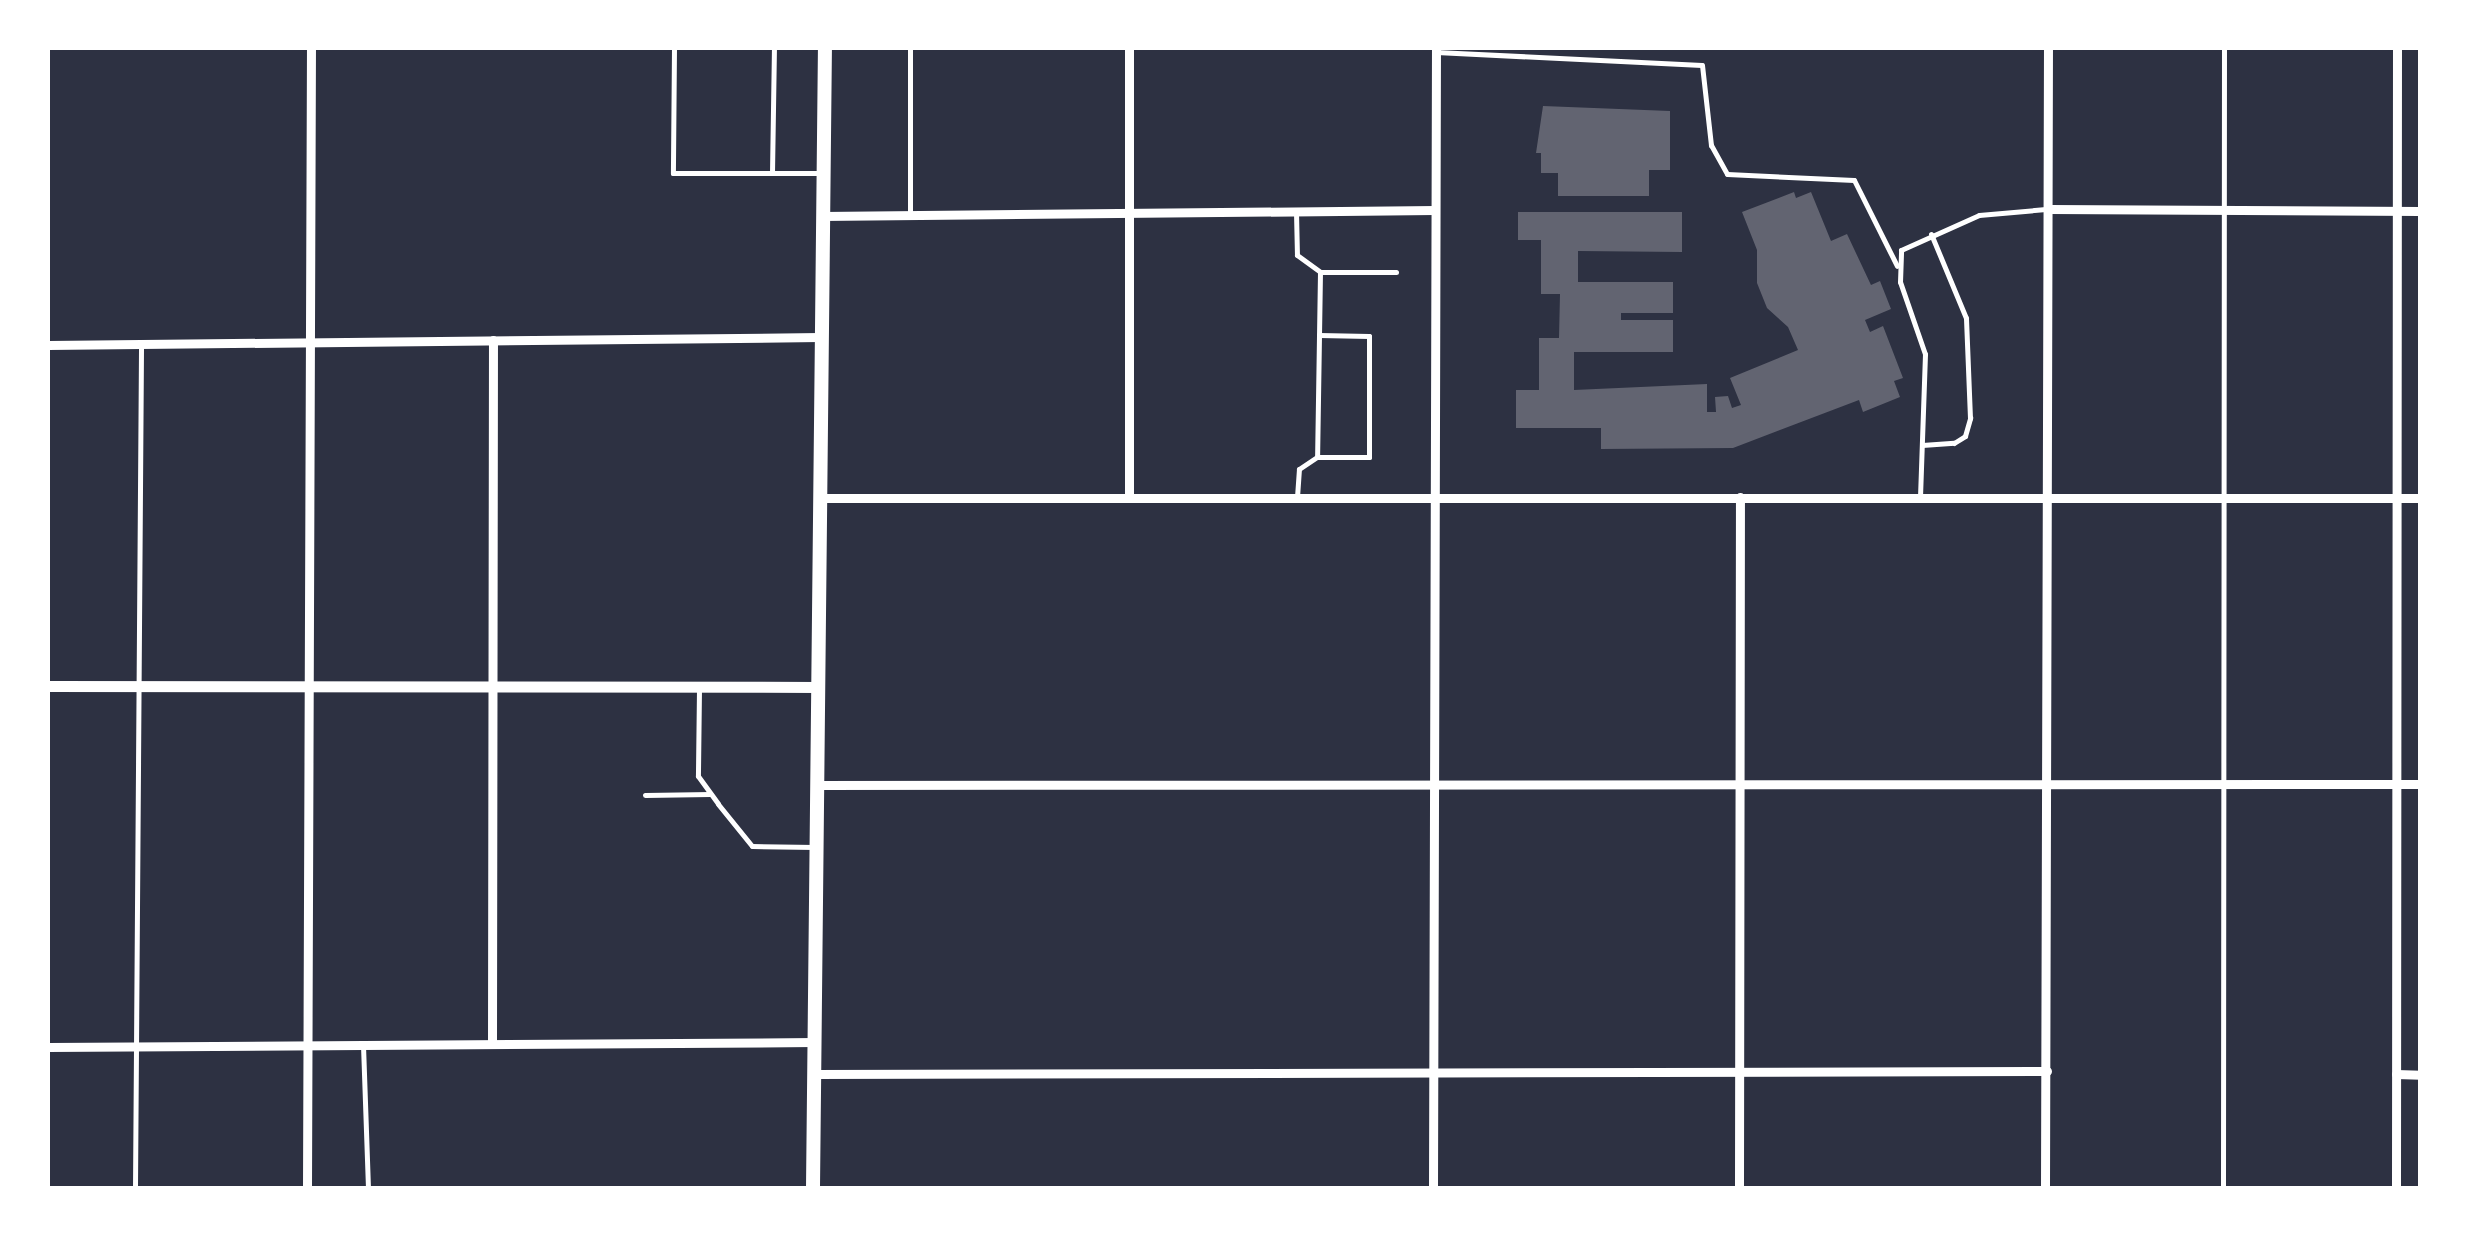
<!DOCTYPE html>
<style>
body{margin:0}
#map{position:relative;width:2468px;height:1236px;overflow:hidden;background:#2d3142;font-family:Cabin,sans-serif}
div>[style]{position:absolute}
.building>*{inset:0;background:#626471}
.service>*{height:5px;margin:-2.5px;padding:0 2.5px;transform-origin:2.5px;border-radius:2.5px;background:#fff}
.minor>*{height:9px;margin:-4.5px;padding:0 4.5px;transform-origin:4.5px;border-radius:4.5px;background:#fff}
.tertiary>*{height:11px;margin:-5.5px;padding:0 5.5px;transform-origin:5.5px;border-radius:5.5px;background:#fff}
.primary>*{height:14px;margin:-7px;padding:0 7px;transform-origin:7px;border-radius:7px;background:#fff}
span{translate:-50% -50%;white-space:nowrap;text-align:center;line-height:1.15;-webkit-text-stroke:10px #fff;paint-order:stroke}
.frame{position:absolute;inset:0;border:50px solid #fff;pointer-events:none}
</style>
<div id="map">
<div class="building">
<i style="clip-path:polygon(1543px 106px,1670px 111px,1670px 170px,1649px 170px,1649px 196px,1558px 196px,1558px 173px,1541px 173px,1541px 153px,1536px 153px)"></i>
<i style="clip-path:polygon(1794px 192px,1796px 198px,1811px 192px,1831px 241px,1847px 234px,1871px 285px,1880px 281px,1891px 309px,1865px 320px,1870px 332px,1883px 326px,1903px 378px,1894px 381px,1900px 397px,1863px 412px,1859px 400px,1733px 448px,1601px 449px,1601px 428px,1516px 428px,1516px 390px,1539px 390px,1539px 338px,1559px 338px,1560px 294px,1541px 294px,1541px 240px,1518px 240px,1518px 212px,1682px 212px,1682px 252px,1578px 251px,1578px 282px,1673px 282px,1673px 313px,1621px 313px,1621px 320px,1673px 320px,1673px 352px,1574px 352px,1574px 390px,1707px 384px,1707px 412px,1716px 412px,1715px 397px,1728px 396px,1732px 408px,1741px 405px,1730px 378px,1798px 350px,1788px 327px,1767px 308px,1757px 283px,1757px 250px,1742px 212px)"></i>
</div>
<div class="service">
<i style="left:674px;top:48px;width:125px;rotate:90.5deg"></i>
<i style="left:673px;top:173px;width:146px"></i>
<i style="left:1436px;top:52px;width:266px;rotate:2.8deg"></i>
<i style="left:1702px;top:65px;width:81px;rotate:83.6deg"></i>
<i style="left:1711px;top:145px;width:33px;rotate:61deg"></i>
<i style="left:1727px;top:174px;width:127px;rotate:2.7deg"></i>
<i style="left:1854px;top:180px;width:96px;rotate:63.4deg"></i>
<i style="left:772px;top:173px;width:125px;rotate:-89.1deg"></i>
<i style="left:1296px;top:212px;width:43px;rotate:88.7deg"></i>
<i style="left:1297px;top:255px;width:29px;rotate:36deg"></i>
<i style="left:1320px;top:272px;width:185px;rotate:90.9deg"></i>
<i style="left:1317px;top:457px;width:52px"></i>
<i style="left:1369px;top:457px;width:121px;rotate:-90deg"></i>
<i style="left:1369px;top:336px;width:50px;rotate:-178.9deg"></i>
<i style="left:910px;top:215px;width:167px;rotate:-90deg"></i>
<i style="left:1320px;top:272px;width:76px"></i>
<i style="left:1922px;top:445px;width:32px;rotate:-4deg"></i>
<i style="left:1954px;top:443px;width:13px;rotate:-32deg"></i>
<i style="left:1965px;top:436px;width:19px;rotate:-74deg"></i>
<i style="left:1970px;top:418px;width:100px;rotate:-92.3deg"></i>
<i style="left:1966px;top:318px;width:91px;rotate:-112.6deg"></i>
<i style="left:1297px;top:497px;width:28px;rotate:-86deg"></i>
<i style="left:1299px;top:469px;width:22px;rotate:-34deg"></i>
<i style="left:1920px;top:497px;width:143px;rotate:-88deg"></i>
<i style="left:1925px;top:354px;width:76px;rotate:-109.1deg"></i>
<i style="left:1900px;top:282px;width:32px;rotate:-88deg"></i>
<i style="left:1901px;top:250px;width:85px;rotate:-24.2deg"></i>
<i style="left:1979px;top:215px;width:67px;rotate:-5.1deg"></i>
<i style="left:699px;top:689px;width:87px;rotate:90.7deg"></i>
<i style="left:698px;top:776px;width:34px;rotate:54deg"></i>
<i style="left:718px;top:804px;width:54px;rotate:51deg"></i>
<i style="left:752px;top:846px;width:63px;rotate:0.9deg"></i>
<i style="left:645px;top:795px;width:65px;rotate:-0.9deg"></i>
<i style="left:363px;top:1045px;width:143px;rotate:88deg"></i>
<i style="left:135px;top:1188px;width:844px;rotate:-89.59deg"></i>
<i style="left:2223px;top:1188px;width:1140px;rotate:-89.95deg"></i>
</div>
<div class="minor">
<i style="left:2049px;top:209px;width:371px;rotate:0.3deg"></i>
<i style="left:822px;top:216px;width:613px;rotate:-0.56deg"></i>
<i style="left:48px;top:345px;width:772px;rotate:-0.59deg"></i>
<i style="left:1129px;top:497px;width:449px;rotate:-90deg"></i>
<i style="left:819px;top:498px;width:1601px"></i>
<i style="left:817px;top:785px;width:1603px;rotate:-0.04deg"></i>
<i style="left:492px;top:1044px;width:704px;rotate:-89.92deg"></i>
<i style="left:48px;top:1047px;width:766px;rotate:-0.37deg"></i>
<i style="left:814px;top:1074px;width:1233px;rotate:-0.14deg"></i>
<i style="left:2396px;top:1074px;width:24px;rotate:2deg"></i>
<i style="left:307px;top:1188px;width:1140px;rotate:-89.8deg"></i>
<i style="left:1433px;top:1188px;width:1140px;rotate:-89.85deg"></i>
<i style="left:1739px;top:1188px;width:691px;rotate:-89.92deg"></i>
<i style="left:2045px;top:1188px;width:1140px;rotate:-89.85deg"></i>
<i style="left:2396px;top:1188px;width:1140px;rotate:-89.95deg"></i>
</div>
<div class="tertiary">
<i style="left:48px;top:686px;width:770px;rotate:0.07deg"></i>
</div>
<div class="primary">
<i style="left:813px;top:1188px;width:1140px;rotate:-89.4deg"></i>
</div>
<div class="frame"></div>
</div>
